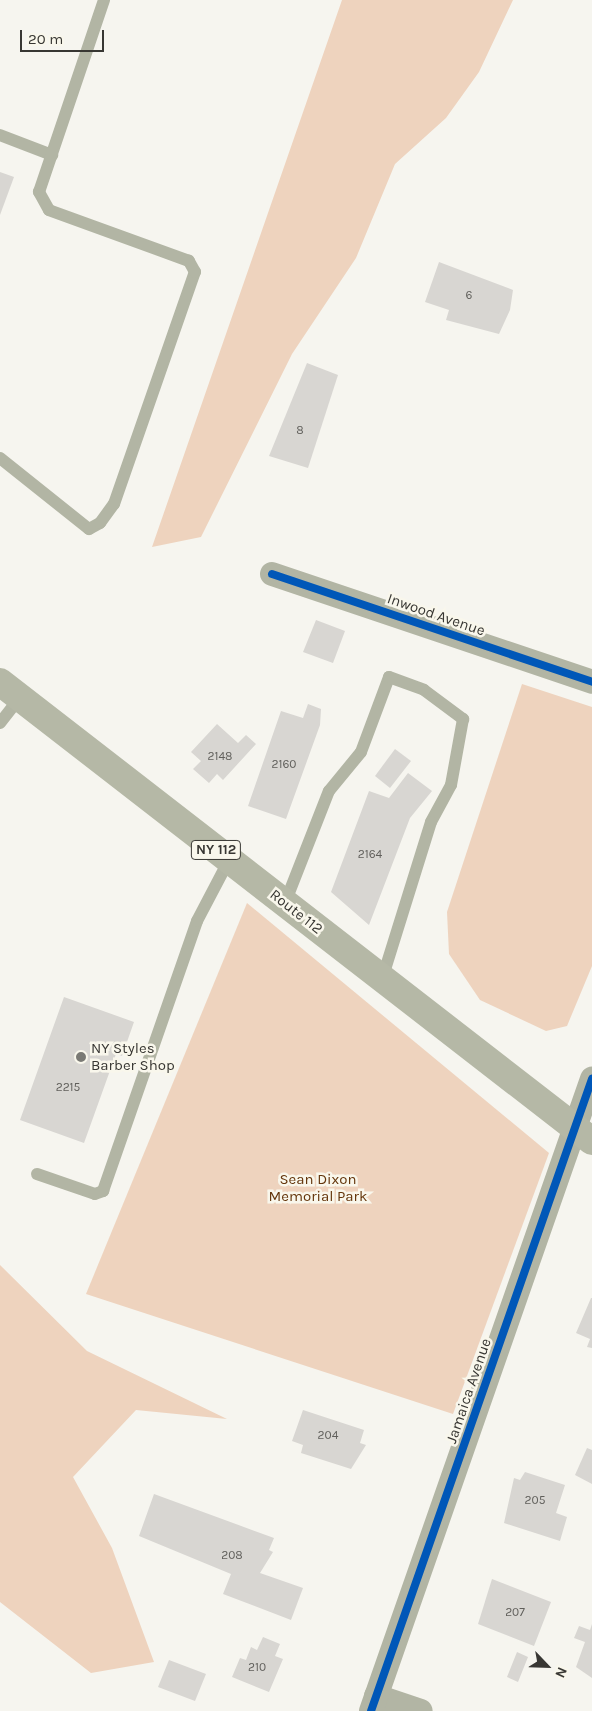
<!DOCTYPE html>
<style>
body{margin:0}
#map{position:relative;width:592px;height:1711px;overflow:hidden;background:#f6f5ef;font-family:Karla,sans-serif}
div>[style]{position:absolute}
.green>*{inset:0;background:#eed3be}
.building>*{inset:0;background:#d8d6d2}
.service>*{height:12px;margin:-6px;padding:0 6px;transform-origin:6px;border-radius:6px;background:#b2b5a4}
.minor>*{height:24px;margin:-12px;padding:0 12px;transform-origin:12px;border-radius:12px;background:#b2b5a4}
.primary>*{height:28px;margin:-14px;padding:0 14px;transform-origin:14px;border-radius:14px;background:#b5b8a6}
.cycleway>*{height:8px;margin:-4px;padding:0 4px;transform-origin:4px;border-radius:4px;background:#0057b8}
.dots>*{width:14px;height:14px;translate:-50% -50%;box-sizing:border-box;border:2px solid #f9f7ec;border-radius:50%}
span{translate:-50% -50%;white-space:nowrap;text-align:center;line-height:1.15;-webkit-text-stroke:5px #f9f7ec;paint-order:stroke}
.number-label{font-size:12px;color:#605f5b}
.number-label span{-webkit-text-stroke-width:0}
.shield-label span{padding:1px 4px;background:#f9f7ec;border:1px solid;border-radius:4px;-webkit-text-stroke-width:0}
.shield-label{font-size:14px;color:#383733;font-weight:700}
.street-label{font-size:15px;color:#383733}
.poi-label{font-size:15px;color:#383733}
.left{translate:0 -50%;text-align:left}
.park-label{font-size:15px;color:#64350b}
.north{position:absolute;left:522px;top:1641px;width:50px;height:50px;-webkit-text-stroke:4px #f9f7ec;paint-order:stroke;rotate:114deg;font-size:14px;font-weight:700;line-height:20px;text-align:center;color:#383733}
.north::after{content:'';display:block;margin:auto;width:18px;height:22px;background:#383733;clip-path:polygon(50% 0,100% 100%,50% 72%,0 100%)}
.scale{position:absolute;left:20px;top:30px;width:84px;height:22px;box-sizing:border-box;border:2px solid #383733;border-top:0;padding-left:6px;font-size:15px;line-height:18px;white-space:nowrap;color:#383733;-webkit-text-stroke:4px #f9f7ec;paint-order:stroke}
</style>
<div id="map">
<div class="green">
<i style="clip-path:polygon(342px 0,513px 0,479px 72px,446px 118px,395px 164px,356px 258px,292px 354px,201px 537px,152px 547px)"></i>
<i style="clip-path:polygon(522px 684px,592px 707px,592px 966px,567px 1026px,546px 1031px,480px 1000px,449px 954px,447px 912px)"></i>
<i style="clip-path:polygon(247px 903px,549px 1153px,453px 1414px,86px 1294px)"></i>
<i style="clip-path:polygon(0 1265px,87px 1351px,227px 1419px,136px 1410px,73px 1477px,112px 1548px,154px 1662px,91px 1673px,0 1602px)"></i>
</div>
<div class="building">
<i style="clip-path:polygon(0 172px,14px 177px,0 215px)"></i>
<i style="clip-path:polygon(439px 262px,513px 290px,510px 310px,499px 334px,446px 320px,449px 310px,425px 302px)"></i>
<i style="clip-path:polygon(307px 363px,338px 375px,308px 468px,269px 456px)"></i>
<i style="clip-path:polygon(316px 620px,345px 631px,333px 663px,303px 652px)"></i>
<i style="clip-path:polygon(308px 704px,321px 709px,320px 725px,286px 819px,248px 806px,281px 711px,303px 718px)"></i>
<i style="clip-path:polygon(217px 724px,238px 743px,246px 735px,256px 744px,223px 780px,217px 774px,209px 783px,193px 769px,201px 761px,191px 752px)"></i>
<i style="clip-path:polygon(395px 749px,411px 761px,390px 788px,375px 776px)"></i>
<i style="clip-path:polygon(408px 773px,432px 791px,410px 818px,369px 925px,331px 892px,369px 791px,389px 798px)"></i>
<i style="clip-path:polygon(64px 997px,134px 1022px,122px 1056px,116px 1054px,84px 1143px,20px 1120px)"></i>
<i style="clip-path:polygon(591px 1298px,592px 1298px,592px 1348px,587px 1347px,590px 1339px,576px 1333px)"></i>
<i style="clip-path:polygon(303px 1410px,364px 1430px,360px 1443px,366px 1445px,351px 1469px,301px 1453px,303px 1445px,292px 1441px)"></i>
<i style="clip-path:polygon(587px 1448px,592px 1450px,592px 1484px,575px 1475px)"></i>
<i style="clip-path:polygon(525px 1472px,565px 1485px,556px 1513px,567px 1517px,560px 1541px,504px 1523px,514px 1478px,520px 1480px)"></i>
<i style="clip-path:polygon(154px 1494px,274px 1538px,269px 1550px,273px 1552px,260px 1573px,303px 1588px,291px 1620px,223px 1594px,231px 1574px,139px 1536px)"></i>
<i style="clip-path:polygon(492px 1579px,551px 1602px,534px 1646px,478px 1624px)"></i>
<i style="clip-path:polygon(592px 1624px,592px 1678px,576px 1667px,585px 1642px,574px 1638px,579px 1626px,590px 1630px)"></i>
<i style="clip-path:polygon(263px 1637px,280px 1644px,275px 1656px,283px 1659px,269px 1692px,232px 1677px,240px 1658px,246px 1660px,251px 1647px,257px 1650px)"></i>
<i style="clip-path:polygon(517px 1652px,528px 1657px,518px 1682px,507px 1677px)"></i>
<i style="clip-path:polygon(169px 1660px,206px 1674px,195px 1701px,158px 1687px)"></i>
</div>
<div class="service">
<i style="left:0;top:135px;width:56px;rotate:21deg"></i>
<i style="left:0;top:458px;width:114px;rotate:38.6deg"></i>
<i style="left:89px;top:529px;width:13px;rotate:-29deg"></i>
<i style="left:100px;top:523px;width:24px;rotate:-54deg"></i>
<i style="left:114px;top:504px;width:246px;rotate:-70.8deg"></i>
<i style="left:195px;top:272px;width:13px;rotate:-119deg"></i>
<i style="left:189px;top:261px;width:149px;rotate:-160deg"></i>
<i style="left:49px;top:210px;width:21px;rotate:-119deg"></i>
<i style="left:39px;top:192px;width:203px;rotate:-71.3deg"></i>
<i style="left:0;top:723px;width:33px;rotate:-52deg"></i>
<i style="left:285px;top:903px;width:120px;rotate:-68.6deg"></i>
<i style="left:329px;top:791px;width:50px;rotate:-50.6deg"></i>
<i style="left:361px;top:752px;width:80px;rotate:-69.5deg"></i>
<i style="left:389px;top:677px;width:37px;rotate:20deg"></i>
<i style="left:424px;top:690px;width:49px;rotate:36.6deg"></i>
<i style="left:463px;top:719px;width:67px;rotate:100.3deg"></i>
<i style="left:451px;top:785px;width:42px;rotate:118.4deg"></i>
<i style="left:431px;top:822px;width:164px;rotate:107.3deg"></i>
<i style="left:37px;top:1174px;width:61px;rotate:19deg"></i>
<i style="left:95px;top:1194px;width:9px;rotate:-21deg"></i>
<i style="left:103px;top:1191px;width:286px;rotate:-70.8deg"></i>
<i style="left:197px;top:921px;width:69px;rotate:-62.3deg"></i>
</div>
<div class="minor">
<i style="left:272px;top:574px;width:338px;rotate:18.6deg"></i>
<i style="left:376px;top:1696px;width:47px;rotate:18.4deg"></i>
<i style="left:371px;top:1711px;width:670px;rotate:-70.73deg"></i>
</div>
<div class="primary">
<i style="left:0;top:682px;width:749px;rotate:37.79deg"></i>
</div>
<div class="cycleway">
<i style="left:272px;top:574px;width:338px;rotate:18.6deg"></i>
<i style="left:371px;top:1711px;width:670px;rotate:-70.73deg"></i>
</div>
<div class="dots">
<i style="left:81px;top:1057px;background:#7a7a75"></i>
</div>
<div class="number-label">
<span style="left:469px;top:296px">6</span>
<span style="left:300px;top:431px">8</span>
<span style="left:220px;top:757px">2148</span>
<span style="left:284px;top:765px">2160</span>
<span style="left:370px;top:855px">2164</span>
<span style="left:68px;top:1088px">2215</span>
<span style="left:328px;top:1436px">204</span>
<span style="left:535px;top:1501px">205</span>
<span style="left:232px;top:1556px">208</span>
<span style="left:515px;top:1613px">207</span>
<span style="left:257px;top:1668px">210</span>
</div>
<div class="shield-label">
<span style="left:216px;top:850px">NY 112</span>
</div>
<div class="street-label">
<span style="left:436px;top:615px;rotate:19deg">Inwood Avenue</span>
<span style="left:296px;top:912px;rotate:38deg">Route 112</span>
<span style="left:469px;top:1391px;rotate:-71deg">Jamaica Avenue</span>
</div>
<div class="poi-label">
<span class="left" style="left:91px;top:1057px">NY Styles<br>Barber Shop</span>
</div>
<div class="park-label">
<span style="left:318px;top:1188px">Sean Dixon<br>Memorial Park</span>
</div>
<div class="north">N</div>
<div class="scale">20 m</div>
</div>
